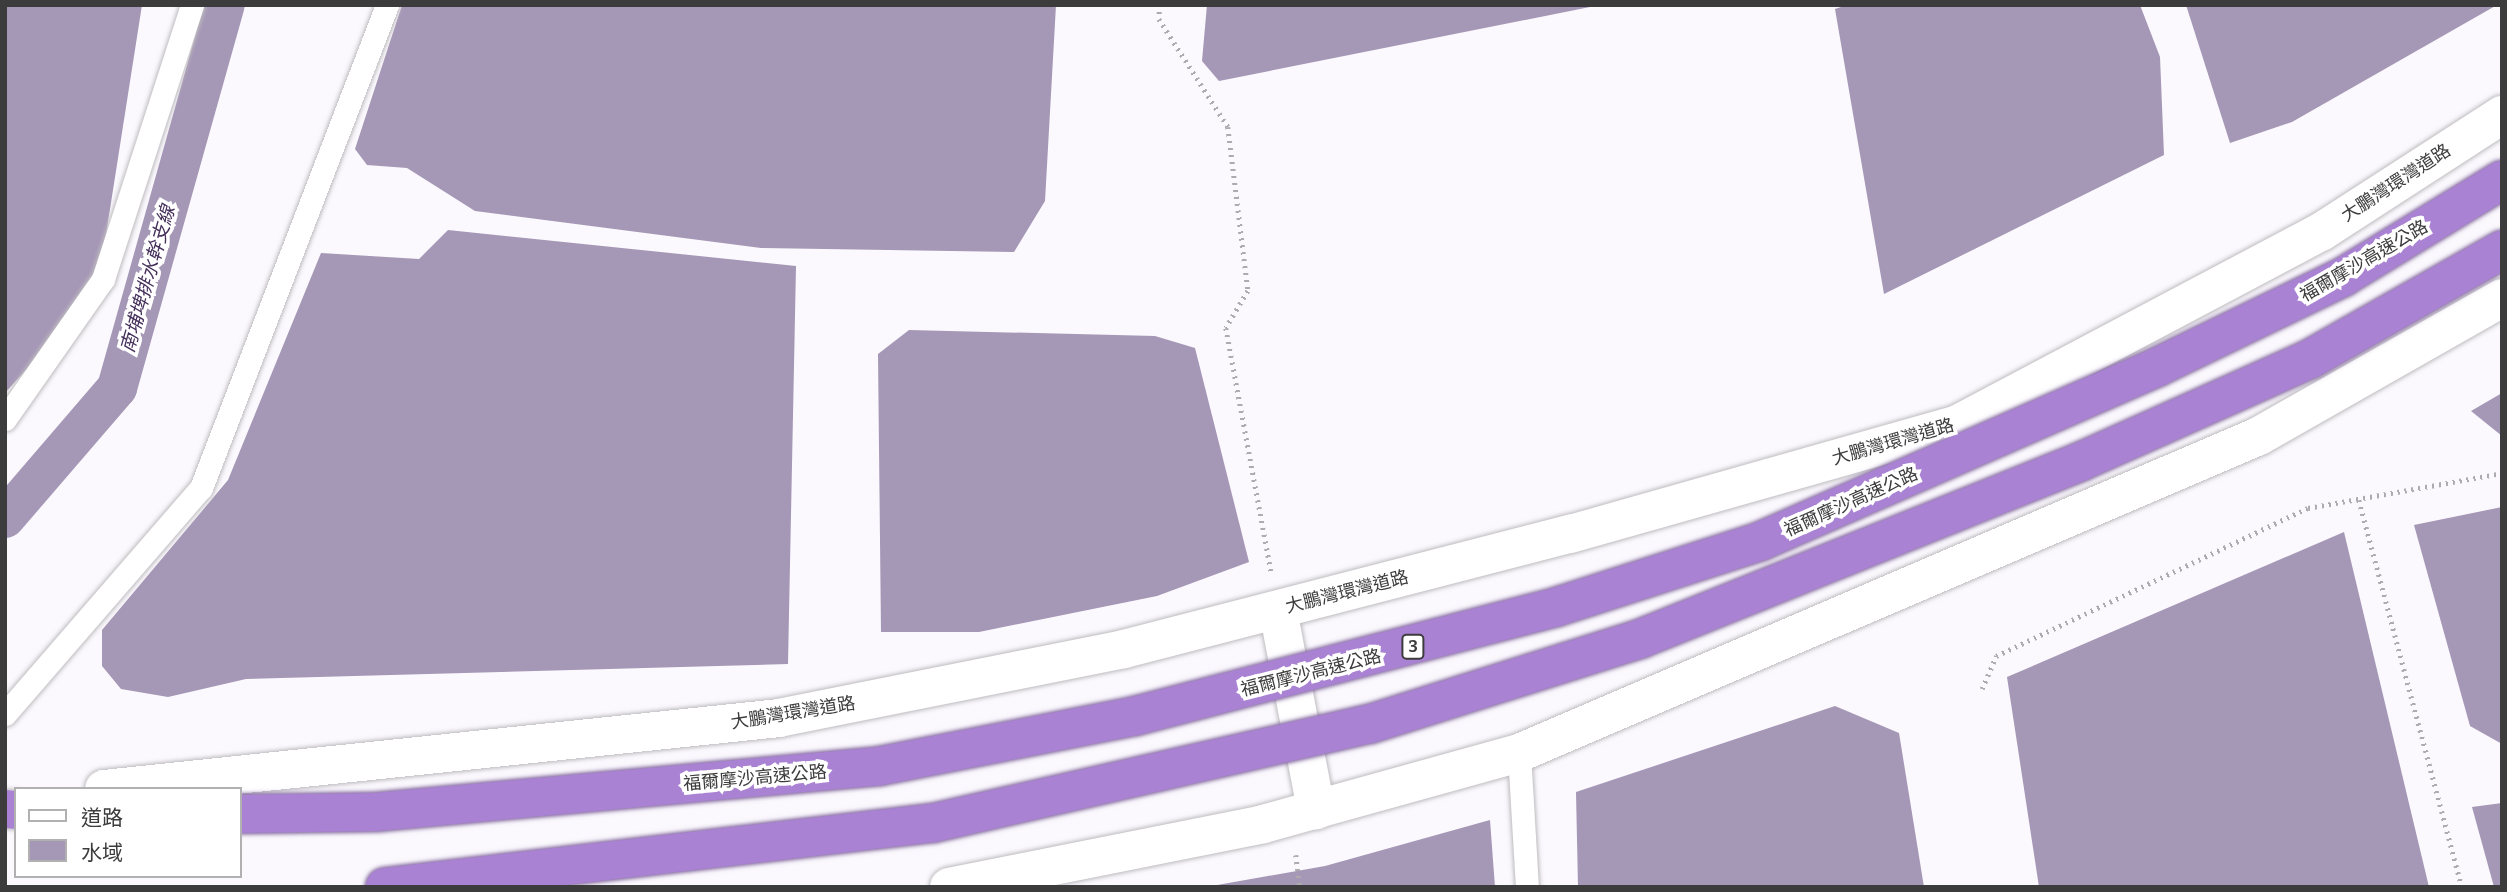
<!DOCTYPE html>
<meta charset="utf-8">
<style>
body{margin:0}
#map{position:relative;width:2507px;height:892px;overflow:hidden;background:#fbf9fd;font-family:Bitter,"Noto Sans TC",serif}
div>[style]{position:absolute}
.water>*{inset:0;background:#a597b6}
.canal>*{height:40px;margin:-20px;padding:0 20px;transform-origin:20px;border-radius:20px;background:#a597b6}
.path>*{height:4.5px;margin-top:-2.25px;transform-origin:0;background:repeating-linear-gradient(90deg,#adabae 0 2px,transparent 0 7px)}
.roads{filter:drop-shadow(0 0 2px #bebcc0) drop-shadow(0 0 2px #bebcc0)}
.lane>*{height:23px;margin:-11.5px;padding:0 11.5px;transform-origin:11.5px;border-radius:11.5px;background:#fff}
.secondary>*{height:38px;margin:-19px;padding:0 19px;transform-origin:19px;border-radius:19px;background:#fff}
.highway>*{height:38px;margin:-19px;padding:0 19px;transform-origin:19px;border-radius:19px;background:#aa82d4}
.bridges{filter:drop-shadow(0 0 2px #846a9f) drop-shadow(0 0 2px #846a9f)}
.highway-bridge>*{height:38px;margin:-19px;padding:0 19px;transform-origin:19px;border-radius:19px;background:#aa82d4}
span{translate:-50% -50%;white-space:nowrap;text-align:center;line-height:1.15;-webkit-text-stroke:7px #fff;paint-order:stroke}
.shield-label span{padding:2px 5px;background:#fff;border:2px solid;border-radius:5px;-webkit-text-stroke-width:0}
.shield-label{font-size:16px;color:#3d3c3d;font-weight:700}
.street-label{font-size:18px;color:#3d3c3d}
.water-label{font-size:19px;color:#45305b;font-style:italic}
.frame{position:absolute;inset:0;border:7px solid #3d3c3d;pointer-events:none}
.legend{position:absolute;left:14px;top:787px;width:228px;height:91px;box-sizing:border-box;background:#fff;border:2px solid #b1b1b1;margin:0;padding:9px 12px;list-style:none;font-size:21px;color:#3d3c3d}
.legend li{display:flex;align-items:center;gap:14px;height:35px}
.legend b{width:35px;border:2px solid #b1b1b1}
</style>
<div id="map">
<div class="water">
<i style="clip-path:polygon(5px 5px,142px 5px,97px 292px,5px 393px)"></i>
<i style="clip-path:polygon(402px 5px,1056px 5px,1045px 201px,1014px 252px,761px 248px,475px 211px,407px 168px,367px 165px,355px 149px)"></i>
<i style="clip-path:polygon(1207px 5px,1600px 5px,1219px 81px,1202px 61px)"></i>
<i style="clip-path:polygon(1847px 5px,2140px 5px,2160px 57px,2164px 155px,1884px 294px,1835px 9px)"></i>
<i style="clip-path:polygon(2186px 5px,2497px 5px,2292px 122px,2230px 143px)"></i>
<i style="clip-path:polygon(448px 230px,796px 266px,788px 664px,246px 679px,168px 697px,121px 689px,102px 666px,102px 630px,228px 480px,321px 253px,419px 259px)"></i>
<i style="clip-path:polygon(909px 330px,1155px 336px,1195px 348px,1249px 562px,1157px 596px,979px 632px,881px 632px,878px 354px)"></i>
<i style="clip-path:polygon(2502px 393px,2502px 436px,2471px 411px)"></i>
<i style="clip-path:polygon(2502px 507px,2502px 744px,2470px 726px,2414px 525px)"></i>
<i style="clip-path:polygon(2344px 532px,2429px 887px,2039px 887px,2007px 677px)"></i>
<i style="clip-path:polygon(1835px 706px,1899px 733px,1924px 887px,1578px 887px,1576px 792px)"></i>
<i style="clip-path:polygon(2502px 803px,2502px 887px,2494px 887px,2472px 807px)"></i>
<i style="clip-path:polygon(1490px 820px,1495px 887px,1206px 887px,1325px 866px)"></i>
</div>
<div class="canal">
<i style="left:5px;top:518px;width:172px;rotate:-49.3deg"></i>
<i style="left:117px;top:388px;width:398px;rotate:-74.3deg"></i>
</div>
<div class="path">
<i style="left:1160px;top:5px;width:14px;rotate:94deg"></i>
<i style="left:1159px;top:19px;width:128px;rotate:57.4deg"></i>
<i style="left:1228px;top:127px;width:165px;rotate:83deg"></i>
<i style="left:1248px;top:291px;width:43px;rotate:120.7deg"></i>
<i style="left:1226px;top:328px;width:247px;rotate:79.5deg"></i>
<i style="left:2359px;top:500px;width:400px;rotate:75.1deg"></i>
<i style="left:1982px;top:689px;width:36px;rotate:-67deg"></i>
<i style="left:1996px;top:656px;width:345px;rotate:-25.4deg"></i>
<i style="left:2308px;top:508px;width:197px;rotate:-10.2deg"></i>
<i style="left:1296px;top:855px;width:32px;rotate:83deg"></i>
</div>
<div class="roads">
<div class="lane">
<i style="left:5px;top:419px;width:171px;rotate:-55deg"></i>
<i style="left:103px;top:279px;width:288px;rotate:-72deg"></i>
<i style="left:5px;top:714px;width:299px;rotate:-49.1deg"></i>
<i style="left:201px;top:488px;width:518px;rotate:-68.94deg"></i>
<i style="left:1519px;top:753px;width:134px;rotate:86.6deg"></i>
</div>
<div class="secondary">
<i style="left:1278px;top:610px;width:204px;rotate:79.2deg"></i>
<i style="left:104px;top:789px;width:679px;rotate:-6deg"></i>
<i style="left:779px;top:718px;width:352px;rotate:-11.3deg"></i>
<i style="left:1124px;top:649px;width:461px;rotate:-14.5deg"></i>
<i style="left:1570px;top:534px;width:403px;rotate:-15.8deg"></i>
<i style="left:1958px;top:424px;width:411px;rotate:-27.9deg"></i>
<i style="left:2321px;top:232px;width:216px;rotate:-32.9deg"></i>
<i style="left:949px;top:887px;width:320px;rotate:-11.3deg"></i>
<i style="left:1263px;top:824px;width:266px;rotate:-15.5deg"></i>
<i style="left:1519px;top:753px;width:805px;rotate:-23.19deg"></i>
<i style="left:2259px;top:436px;width:279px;rotate:-29.6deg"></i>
</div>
<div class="highway">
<i style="left:5px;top:809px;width:11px;rotate:5deg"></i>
</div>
</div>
<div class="bridges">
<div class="highway-bridge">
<i style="left:240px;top:814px;width:136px;rotate:-0.8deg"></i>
<i style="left:376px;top:812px;width:506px;rotate:-5.21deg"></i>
<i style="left:880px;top:766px;width:260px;rotate:-11.1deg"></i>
<i style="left:1135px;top:716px;width:435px;rotate:-14.5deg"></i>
<i style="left:1556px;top:607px;width:215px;rotate:-17.8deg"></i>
<i style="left:1761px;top:541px;width:433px;rotate:-23.7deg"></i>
<i style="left:2157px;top:367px;width:207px;rotate:-25.8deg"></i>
<i style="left:2343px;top:277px;width:186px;rotate:-31.4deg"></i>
<i style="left:385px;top:887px;width:552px;rotate:-6.66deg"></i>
<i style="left:933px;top:823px;width:448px;rotate:-12.8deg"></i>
<i style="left:1370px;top:724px;width:285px;rotate:-17.5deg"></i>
<i style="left:1642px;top:638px;width:474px;rotate:-21.9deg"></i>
<i style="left:2082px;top:461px;width:250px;rotate:-24.1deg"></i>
<i style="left:2310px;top:359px;width:221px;rotate:-29.6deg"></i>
</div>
</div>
<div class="shield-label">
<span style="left:1413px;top:647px">3</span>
</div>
<div class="street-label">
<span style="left:2396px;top:183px;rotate:-33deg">大鵬灣環灣道路</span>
<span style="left:2364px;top:261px;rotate:-30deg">福爾摩沙高速公路</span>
<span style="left:1893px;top:442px;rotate:-16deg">大鵬灣環灣道路</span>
<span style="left:1851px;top:502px;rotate:-24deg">福爾摩沙高速公路</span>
<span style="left:1347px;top:592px;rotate:-14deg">大鵬灣環灣道路</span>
<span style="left:1311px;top:673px;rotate:-14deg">福爾摩沙高速公路</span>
<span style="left:793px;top:713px;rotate:-9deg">大鵬灣環灣道路</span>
<span style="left:755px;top:778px;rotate:-5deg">福爾摩沙高速公路</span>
</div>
<div class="water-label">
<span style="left:148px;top:279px;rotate:-74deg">南埔埤排水幹支線</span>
</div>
<div class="frame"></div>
<ul class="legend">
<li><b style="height:9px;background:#fff"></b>道路</li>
<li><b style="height:19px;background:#a597b6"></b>水域</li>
</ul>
</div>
